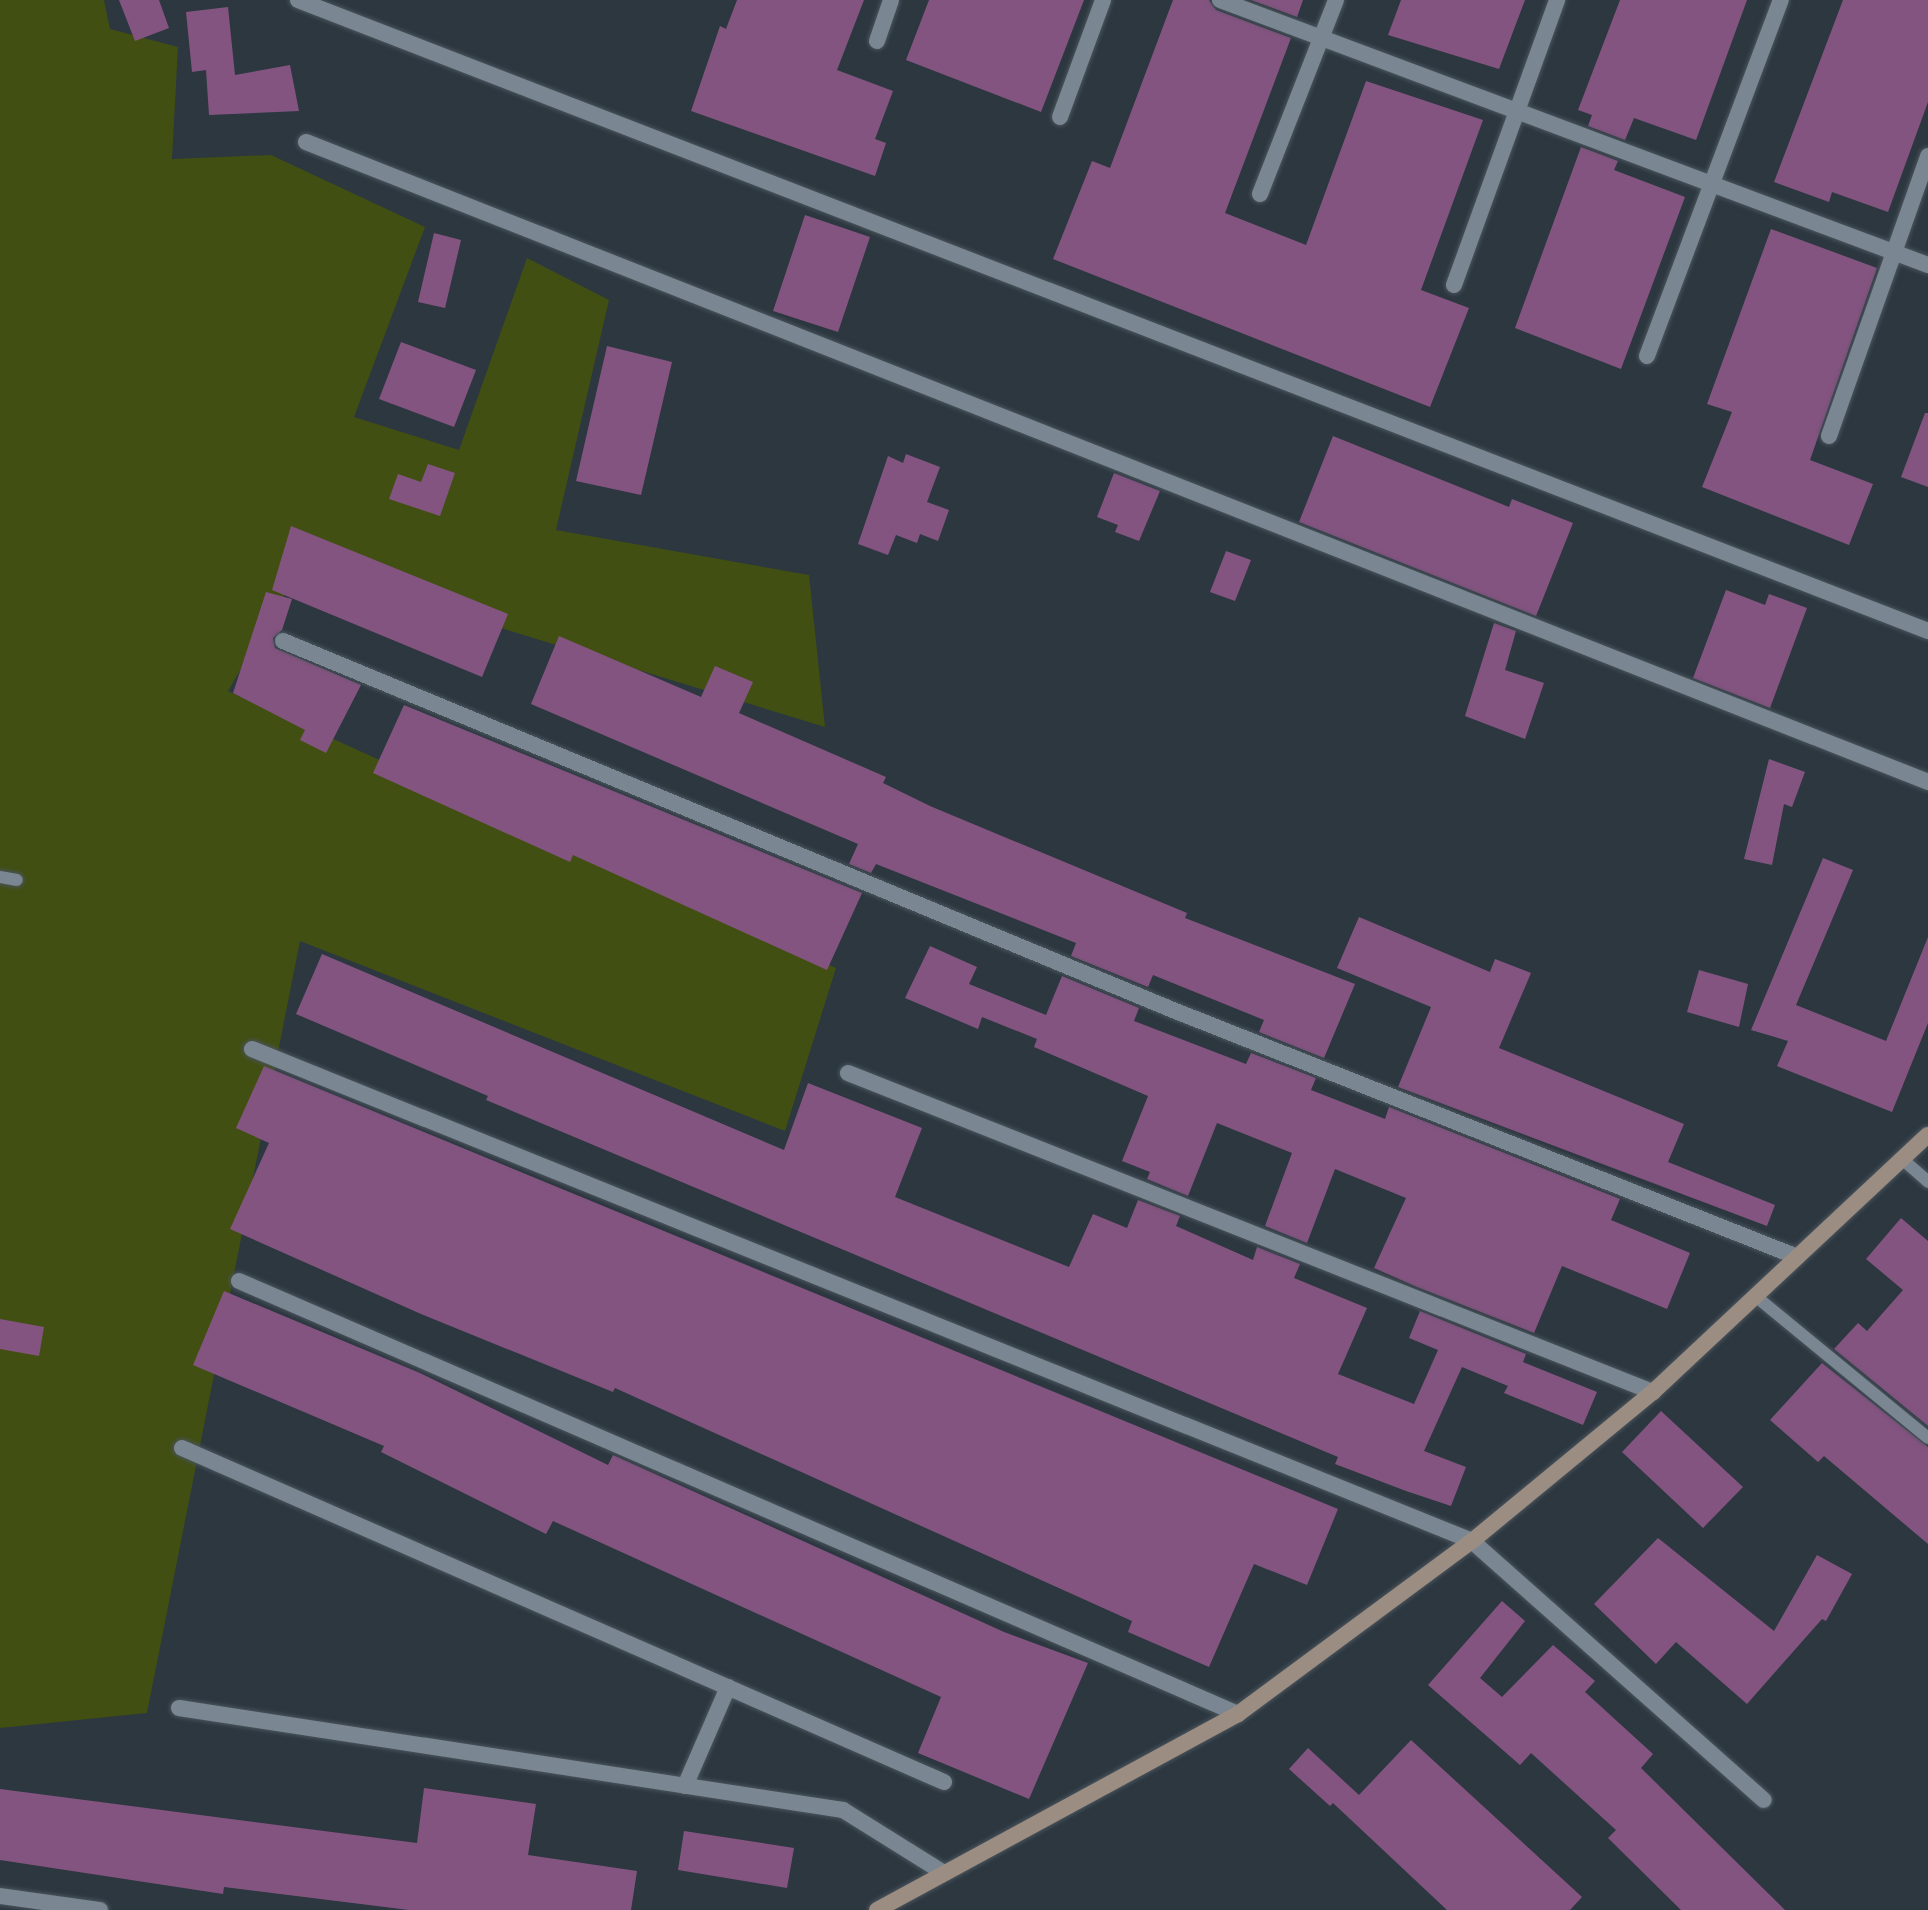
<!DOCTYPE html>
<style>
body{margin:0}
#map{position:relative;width:1928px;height:1910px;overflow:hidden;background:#2c3740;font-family:Commissioner,sans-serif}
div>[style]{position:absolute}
.green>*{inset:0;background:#414f13}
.building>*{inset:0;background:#845481}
.roads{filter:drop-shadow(0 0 2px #4b545c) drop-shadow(0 0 2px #4b545c)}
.lane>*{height:12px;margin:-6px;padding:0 6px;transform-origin:6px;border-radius:6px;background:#7a8792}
.street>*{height:16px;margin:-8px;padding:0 8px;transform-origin:8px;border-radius:8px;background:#7a8792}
.secondary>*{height:16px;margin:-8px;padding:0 8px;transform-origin:8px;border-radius:8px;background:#9c8d82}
span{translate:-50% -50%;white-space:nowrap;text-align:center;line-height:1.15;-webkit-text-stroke:8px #222d36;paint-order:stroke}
</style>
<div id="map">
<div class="green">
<i style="clip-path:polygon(0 0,104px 0,110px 29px,178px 47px,172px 159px,271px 155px,425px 227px,354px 417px,459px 450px,527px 258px,609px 300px,556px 530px,809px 575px,825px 727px,301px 567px,228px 691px,836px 968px,785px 1131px,300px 941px,147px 1713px,0 1728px)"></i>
</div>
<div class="building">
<i style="clip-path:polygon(119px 0,159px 0,169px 28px,135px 41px)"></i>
<i style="clip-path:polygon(737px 0,864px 0,837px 70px,893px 91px,875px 139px,886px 143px,875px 176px,691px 111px,720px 26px,726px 29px)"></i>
<i style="clip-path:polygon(929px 0,1084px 0,1041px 112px,906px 60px)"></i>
<i style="clip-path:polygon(1173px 0,1209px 0,1216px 10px,1291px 38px,1225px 213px,1306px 245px,1366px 81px,1483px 120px,1421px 290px,1469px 308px,1430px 407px,1053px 259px,1092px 161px,1110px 168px)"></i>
<i style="clip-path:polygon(1251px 0,1303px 0,1297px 17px)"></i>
<i style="clip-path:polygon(1401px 0,1525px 0,1499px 69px,1388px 35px)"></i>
<i style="clip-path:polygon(1620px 0,1747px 0,1696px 140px,1634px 118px,1625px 140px,1588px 126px,1592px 115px,1578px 110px)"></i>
<i style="clip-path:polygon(1843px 0,1928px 0,1928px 102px,1888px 212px,1832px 192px,1829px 202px,1774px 182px)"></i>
<i style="clip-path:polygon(228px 7px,235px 75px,290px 65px,299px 111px,209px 115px,206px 70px,192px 72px,186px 12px)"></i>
<i style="clip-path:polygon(1581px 147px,1618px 161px,1614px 170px,1685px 197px,1621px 369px,1515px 328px)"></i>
<i style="clip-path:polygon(805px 215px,870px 237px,838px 332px,773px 311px)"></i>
<i style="clip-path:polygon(1771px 229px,1877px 268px,1810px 460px,1873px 484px,1849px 545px,1702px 487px,1732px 412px,1707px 404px)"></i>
<i style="clip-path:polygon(434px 233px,461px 240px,445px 308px,418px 302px)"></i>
<i style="clip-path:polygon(401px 342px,476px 370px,454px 427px,379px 399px)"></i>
<i style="clip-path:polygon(607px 346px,672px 362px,641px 495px,576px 481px)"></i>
<i style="clip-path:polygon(1925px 413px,1928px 413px,1928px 487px,1901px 477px)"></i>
<i style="clip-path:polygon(1333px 436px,1509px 507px,1512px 499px,1573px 523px,1536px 616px,1299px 522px)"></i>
<i style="clip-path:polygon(906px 454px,940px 467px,927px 502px,949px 510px,938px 541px,920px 534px,917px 543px,896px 535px,888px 555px,858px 544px,888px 456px,903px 463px)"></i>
<i style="clip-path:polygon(428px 464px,455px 473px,440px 516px,389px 499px,398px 474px,421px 482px)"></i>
<i style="clip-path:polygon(1114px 473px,1160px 491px,1139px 541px,1115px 532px,1118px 525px,1097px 517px)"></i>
<i style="clip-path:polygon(291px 526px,508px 614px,482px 677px,272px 590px)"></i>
<i style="clip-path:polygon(1226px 551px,1251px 560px,1235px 601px,1210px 592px)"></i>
<i style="clip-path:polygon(1726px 590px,1765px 605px,1769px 594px,1807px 608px,1770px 708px,1693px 678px)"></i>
<i style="clip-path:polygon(266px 592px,292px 599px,282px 630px,273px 638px,275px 648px,361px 685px,326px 753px,300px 740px,305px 730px,233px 693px)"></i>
<i style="clip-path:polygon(1494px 623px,1516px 631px,1505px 670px,1544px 683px,1525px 739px,1465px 716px)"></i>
<i style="clip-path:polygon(559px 636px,701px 697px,715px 666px,753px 682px,739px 713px,886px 777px,883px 783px,930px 806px,1187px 913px,1185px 918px,1355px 984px,1324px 1058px,1259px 1032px,1264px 1020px,1153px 975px,1148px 987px,1071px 956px,1076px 943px,876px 864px,871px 873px,849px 864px,858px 844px,531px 704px)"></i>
<i style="clip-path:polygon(404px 705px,862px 893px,827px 970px,573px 855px,570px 862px,373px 773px)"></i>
<i style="clip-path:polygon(1769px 759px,1805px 772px,1792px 807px,1784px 804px,1772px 865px,1744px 859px)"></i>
<i style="clip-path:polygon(1823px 858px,1853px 870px,1796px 1005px,1886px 1041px,1928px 937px,1928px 1023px,1892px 1112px,1777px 1066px,1788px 1041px,1751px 1030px)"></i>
<i style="clip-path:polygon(1359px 917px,1490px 972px,1495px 959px,1531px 973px,1499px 1048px,1684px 1124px,1668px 1162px,1775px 1205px,1767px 1226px,1398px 1087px,1431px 1007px,1337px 968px)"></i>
<i style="clip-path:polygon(930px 946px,977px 967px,969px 984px,1046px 1015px,1062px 976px,1139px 1008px,1134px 1021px,1246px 1064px,1251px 1053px,1316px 1078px,1311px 1090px,1385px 1119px,1389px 1107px,1620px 1199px,1611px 1220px,1690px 1253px,1667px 1309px,1562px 1266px,1534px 1333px,1417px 1287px,1374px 1268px,1406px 1198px,1335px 1169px,1307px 1243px,1265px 1226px,1292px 1153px,1217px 1123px,1188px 1196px,1147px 1179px,1150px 1172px,1122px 1161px,1148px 1096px,1034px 1047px,1037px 1039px,982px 1017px,978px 1029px,905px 998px)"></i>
<i style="clip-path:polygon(322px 954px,784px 1150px,808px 1083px,922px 1128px,895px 1197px,1069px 1267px,1093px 1214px,1127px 1228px,1138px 1200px,1180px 1216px,1176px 1226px,1253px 1260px,1257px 1247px,1300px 1264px,1294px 1278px,1367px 1308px,1338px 1374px,1414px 1404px,1438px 1350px,1409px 1338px,1420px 1311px,1526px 1354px,1523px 1362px,1597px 1392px,1583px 1425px,1504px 1393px,1508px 1386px,1462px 1367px,1424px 1451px,1466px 1467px,1451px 1506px,1406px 1491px,1335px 1464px,1338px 1457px,486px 1100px,488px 1096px,296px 1014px)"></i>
<i style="clip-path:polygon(1699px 970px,1748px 984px,1739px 1027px,1687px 1012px)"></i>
<i style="clip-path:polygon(264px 1066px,1338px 1509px,1307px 1585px,1254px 1564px,1209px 1667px,1128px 1632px,1132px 1621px,615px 1388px,613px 1392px,421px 1314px,230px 1229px,269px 1143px,236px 1128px)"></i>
<i style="clip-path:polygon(1901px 1218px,1928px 1241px,1928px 1426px,1834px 1349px,1858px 1323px,1867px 1331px,1903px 1290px,1866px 1259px)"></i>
<i style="clip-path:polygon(224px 1291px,420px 1373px,608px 1465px,613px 1455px,1004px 1632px,1088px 1663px,1029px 1799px,918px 1753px,941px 1697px,553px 1521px,546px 1534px,381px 1452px,384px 1446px,193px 1365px)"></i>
<i style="clip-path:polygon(0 1319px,44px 1327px,39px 1356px,0 1349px)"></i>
<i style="clip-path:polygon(1822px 1363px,1928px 1447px,1928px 1544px,1824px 1456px,1818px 1462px,1770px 1420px)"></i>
<i style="clip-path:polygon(1661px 1411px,1743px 1487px,1703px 1528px,1622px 1452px)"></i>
<i style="clip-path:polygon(1658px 1538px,1774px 1631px,1817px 1555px,1852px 1574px,1826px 1621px,1822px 1619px,1747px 1704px,1676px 1642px,1656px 1664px,1594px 1604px)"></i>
<i style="clip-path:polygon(1502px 1601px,1525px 1621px,1480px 1678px,1502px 1697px,1553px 1645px,1595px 1681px,1585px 1692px,1653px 1754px,1641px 1768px,1785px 1910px,1681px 1910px,1608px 1838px,1616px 1830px,1531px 1753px,1520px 1765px,1428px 1685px)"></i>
<i style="clip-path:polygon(1411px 1740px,1582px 1897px,1570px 1910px,1447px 1910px,1333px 1803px,1330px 1806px,1289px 1769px,1308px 1748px,1359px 1795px)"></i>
<i style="clip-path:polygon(424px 1788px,536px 1804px,528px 1855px,637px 1871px,631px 1910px,409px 1910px,224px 1887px,223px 1894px,0 1860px,0 1789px,417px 1843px)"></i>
<i style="clip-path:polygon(684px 1831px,794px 1848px,787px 1888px,678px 1870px)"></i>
</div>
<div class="roads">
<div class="lane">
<i style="left:0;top:877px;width:17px;rotate:10deg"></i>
<i style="left:1902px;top:1159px;width:35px;rotate:41deg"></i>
<i style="left:1754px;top:1295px;width:225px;rotate:39.4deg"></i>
</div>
<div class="street">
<i style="left:298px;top:0;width:1748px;rotate:21.16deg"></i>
<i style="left:1220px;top:0;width:756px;rotate:20.52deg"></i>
<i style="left:877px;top:41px;width:43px;rotate:-71.1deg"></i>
<i style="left:1060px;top:117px;width:125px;rotate:-69.8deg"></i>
<i style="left:306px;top:142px;width:1744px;rotate:21.53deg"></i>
<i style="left:1260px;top:194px;width:208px;rotate:-68.6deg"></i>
<i style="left:1454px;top:285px;width:303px;rotate:-70.1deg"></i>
<i style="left:1647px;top:356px;width:380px;rotate:-69.4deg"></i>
<i style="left:1829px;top:436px;width:297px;rotate:-70.5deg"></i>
<i style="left:283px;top:641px;width:969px;rotate:22.52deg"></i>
<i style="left:1178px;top:1012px;width:663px;rotate:21.58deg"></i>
<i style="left:252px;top:1049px;width:1315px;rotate:21.96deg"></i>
<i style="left:1472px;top:1541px;width:390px;rotate:41.6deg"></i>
<i style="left:848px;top:1073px;width:866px;rotate:21.62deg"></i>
<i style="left:239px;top:1281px;width:1089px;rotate:23.43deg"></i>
<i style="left:182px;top:1448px;width:832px;rotate:23.67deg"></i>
<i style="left:179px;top:1708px;width:672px;rotate:8.73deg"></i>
<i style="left:843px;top:1810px;width:119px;rotate:32deg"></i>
<i style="left:685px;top:1786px;width:108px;rotate:-66.5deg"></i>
<i style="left:0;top:1896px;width:101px;rotate:8deg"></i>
</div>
<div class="secondary">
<i style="left:877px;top:1910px;width:411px;rotate:-28.5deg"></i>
<i style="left:1238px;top:1714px;width:291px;rotate:-36.5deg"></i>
<i style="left:1472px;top:1541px;width:234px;rotate:-39.5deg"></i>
<i style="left:1653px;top:1392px;width:376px;rotate:-43.1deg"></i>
</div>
</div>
</div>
